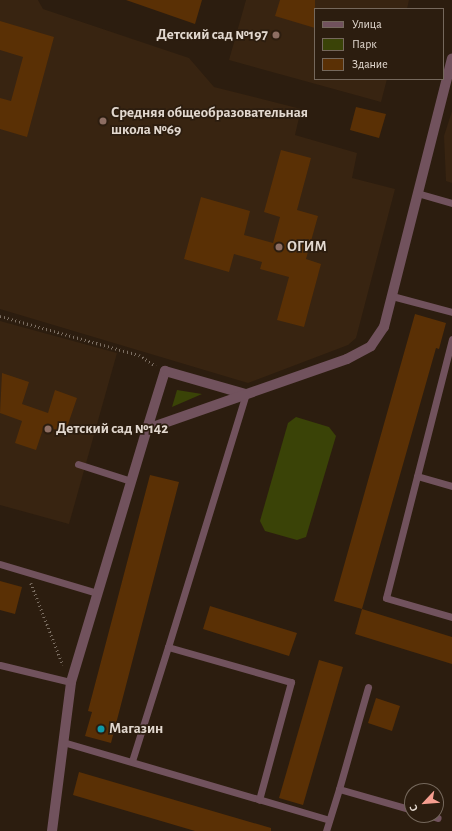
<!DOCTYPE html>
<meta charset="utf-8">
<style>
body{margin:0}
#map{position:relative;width:452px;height:831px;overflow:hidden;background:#2c1d0f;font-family:"Alegreya Sans",sans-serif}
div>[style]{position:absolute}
.built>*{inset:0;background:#382411}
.green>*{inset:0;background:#3a4307}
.building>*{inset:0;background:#5a3005}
.path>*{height:2.5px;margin-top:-1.25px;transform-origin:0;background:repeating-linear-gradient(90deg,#7c6f63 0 1px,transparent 0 4px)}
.lane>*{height:7px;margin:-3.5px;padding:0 3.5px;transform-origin:3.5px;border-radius:3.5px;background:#71525d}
.street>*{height:10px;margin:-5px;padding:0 5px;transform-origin:5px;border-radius:5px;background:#71525d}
.dots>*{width:11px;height:11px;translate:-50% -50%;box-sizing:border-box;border:2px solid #2c1d0f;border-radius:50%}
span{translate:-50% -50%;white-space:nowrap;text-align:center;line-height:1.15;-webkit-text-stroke:3.5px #2c1d0f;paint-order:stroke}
.poi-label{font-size:15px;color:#e2d8cf;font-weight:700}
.right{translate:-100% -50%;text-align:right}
.left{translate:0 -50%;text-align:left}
.legend{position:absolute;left:314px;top:8px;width:130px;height:72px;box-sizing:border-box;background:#2c1d0f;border:1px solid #75685c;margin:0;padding:5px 7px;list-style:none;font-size:12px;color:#e2d8cf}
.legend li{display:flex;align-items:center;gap:8px;height:20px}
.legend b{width:20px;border:1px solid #75685c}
.north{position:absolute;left:404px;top:783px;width:40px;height:40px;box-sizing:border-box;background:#2c1d0f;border:1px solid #75685c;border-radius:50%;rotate:244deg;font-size:11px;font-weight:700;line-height:16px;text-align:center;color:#e2d8cf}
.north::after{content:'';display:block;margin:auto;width:14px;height:18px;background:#f59d8f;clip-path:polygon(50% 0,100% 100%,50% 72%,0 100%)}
</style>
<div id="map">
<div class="built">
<i style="clip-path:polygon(0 0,38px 0,43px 9px,189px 58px,214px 87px,301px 109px,295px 135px,357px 153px,352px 178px,395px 189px,356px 338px,348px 345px,248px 383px,0 309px)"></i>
<i style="clip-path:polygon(246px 0,409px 0,407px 9px,315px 9px,315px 79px,387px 79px,381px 102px,229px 60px)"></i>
<i style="clip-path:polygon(452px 111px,452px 183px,446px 181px,444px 136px)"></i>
<i style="clip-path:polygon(0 321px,117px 353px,69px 524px,0 505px)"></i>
</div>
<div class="green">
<i style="clip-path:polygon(177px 390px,202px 394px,172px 407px)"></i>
<i style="clip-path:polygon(296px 417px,329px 427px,336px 436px,306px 537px,297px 540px,265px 531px,260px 521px,288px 423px)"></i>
</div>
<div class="building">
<i style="clip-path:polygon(126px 0,202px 0,195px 24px)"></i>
<i style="clip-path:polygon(280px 0,315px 0,315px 28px,275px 16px)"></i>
<i style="clip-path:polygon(0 21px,54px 37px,27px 137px,0 129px,0 98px,11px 101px,23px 57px,0 50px)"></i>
<i style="clip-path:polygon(356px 107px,386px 114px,379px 138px,350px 130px)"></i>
<i style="clip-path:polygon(281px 150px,311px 158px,297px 210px,318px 216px,306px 259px,321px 264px,304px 327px,277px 320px,289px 277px,260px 269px,262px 262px,234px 254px,229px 272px,184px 259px,201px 197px,250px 211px,244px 235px,273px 243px,280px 217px,264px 212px)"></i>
<i style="clip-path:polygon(415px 314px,446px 323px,439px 349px,436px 348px,362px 609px,334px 601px)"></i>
<i style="clip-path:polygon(2px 373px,29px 382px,22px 404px,48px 413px,55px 390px,77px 398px,65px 433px,44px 426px,36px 450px,15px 443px,22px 421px,0 413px)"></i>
<i style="clip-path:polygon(150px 475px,179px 482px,111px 743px,85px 736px,92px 712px,88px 711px)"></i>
<i style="clip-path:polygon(0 581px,22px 587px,15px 614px,0 610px)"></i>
<i style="clip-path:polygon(210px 606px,297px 633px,289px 656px,203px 629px)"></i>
<i style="clip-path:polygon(362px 609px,452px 637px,452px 664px,355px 634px)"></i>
<i style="clip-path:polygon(319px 660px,343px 667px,303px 805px,279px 798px)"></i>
<i style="clip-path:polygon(376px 698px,400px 706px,392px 731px,368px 723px)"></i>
<i style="clip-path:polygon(79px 772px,271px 828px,271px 831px,195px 831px,73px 795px)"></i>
</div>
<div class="path">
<i style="left:0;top:316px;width:144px;rotate:15.7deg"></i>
<i style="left:139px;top:355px;width:20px;rotate:33deg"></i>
<i style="left:31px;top:583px;width:88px;rotate:68.7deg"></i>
</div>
<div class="lane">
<i style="left:417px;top:193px;width:36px;rotate:16deg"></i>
<i style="left:392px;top:296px;width:62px;rotate:14.9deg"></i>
<i style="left:452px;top:339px;width:267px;rotate:104.3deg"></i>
<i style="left:386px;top:598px;width:69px;rotate:16.1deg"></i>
<i style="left:78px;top:464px;width:56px;rotate:17.8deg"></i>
<i style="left:417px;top:476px;width:36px;rotate:16deg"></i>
<i style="left:0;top:564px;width:101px;rotate:16.6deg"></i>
<i style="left:168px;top:647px;width:265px;rotate:-72.9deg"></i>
<i style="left:0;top:665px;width:73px;rotate:13.5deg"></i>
<i style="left:63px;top:742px;width:277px;rotate:16.3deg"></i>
<i style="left:132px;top:761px;width:120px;rotate:-72.5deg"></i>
<i style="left:168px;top:647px;width:128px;rotate:15.9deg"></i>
<i style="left:291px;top:682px;width:122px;rotate:105.2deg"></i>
<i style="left:339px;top:789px;width:106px;rotate:-74.1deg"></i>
<i style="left:428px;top:815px;width:10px;rotate:17deg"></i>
<i style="left:326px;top:831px;width:44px;rotate:-72.8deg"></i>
<i style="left:339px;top:789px;width:76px;rotate:16deg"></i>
</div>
<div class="street">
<i style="left:147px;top:429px;width:61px;rotate:-72.8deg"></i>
<i style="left:165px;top:371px;width:83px;rotate:16deg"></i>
<i style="left:52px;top:831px;width:150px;rotate:-82.7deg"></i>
<i style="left:71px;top:682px;width:264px;rotate:-73.3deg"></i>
<i style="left:147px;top:429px;width:212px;rotate:-19.3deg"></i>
<i style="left:347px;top:359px;width:27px;rotate:-28deg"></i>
<i style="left:371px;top:346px;width:23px;rotate:-56deg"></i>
<i style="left:384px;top:327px;width:277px;rotate:-75.8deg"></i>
</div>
<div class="dots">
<i style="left:276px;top:35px;background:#8d6e63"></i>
<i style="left:103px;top:121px;background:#8d6e63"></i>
<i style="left:279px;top:247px;background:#8d6e63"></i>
<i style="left:48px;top:429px;background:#8d6e63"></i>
<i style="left:101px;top:729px;background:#0f9aa8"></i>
</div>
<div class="poi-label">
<span class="right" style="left:268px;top:35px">Детский сад №197</span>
<span class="left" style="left:111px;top:121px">Средняя общеобразовательная<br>школа №69</span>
<span class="left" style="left:287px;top:247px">ОГИМ</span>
<span class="left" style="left:56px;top:429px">Детский сад №142</span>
<span class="left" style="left:109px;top:729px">Магазин</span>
</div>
<ul class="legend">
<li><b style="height:5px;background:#71525d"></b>Улица</li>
<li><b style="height:11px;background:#3a4307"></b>Парк</li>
<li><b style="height:11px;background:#5a3005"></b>Здание</li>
</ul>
<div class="north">С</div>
</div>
